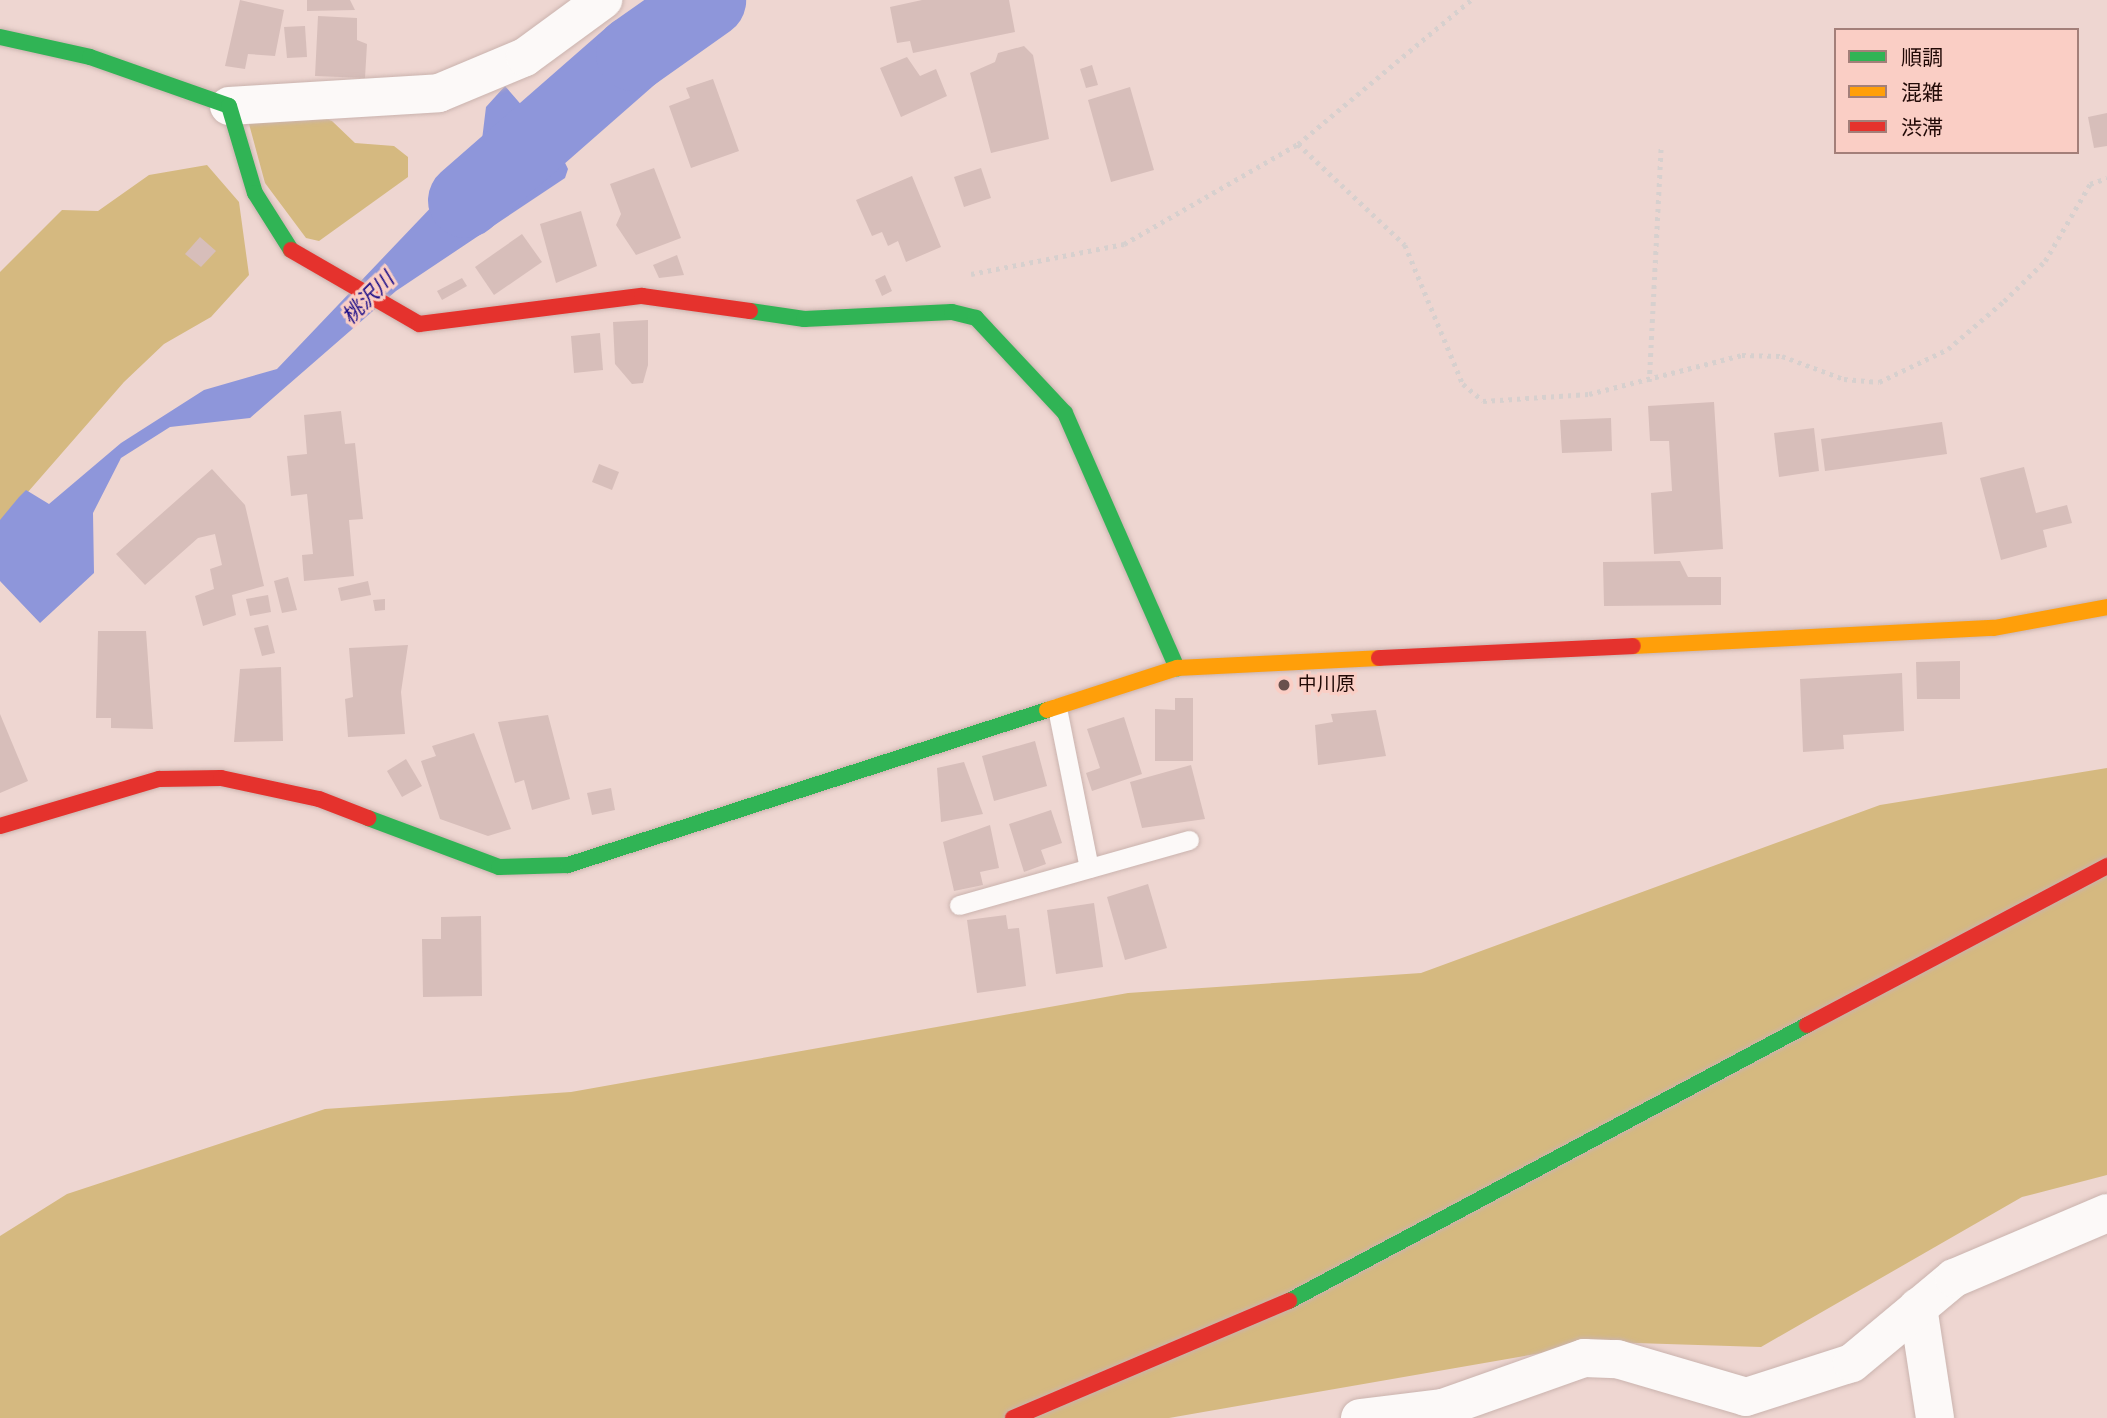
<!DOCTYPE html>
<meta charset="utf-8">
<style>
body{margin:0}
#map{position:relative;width:2107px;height:1418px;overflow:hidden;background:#eed6d1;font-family:"Nunito Sans","Noto Sans JP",sans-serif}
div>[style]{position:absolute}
.forest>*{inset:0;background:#d5b980}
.water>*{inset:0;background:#8e96da}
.river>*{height:75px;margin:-37.5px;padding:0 37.5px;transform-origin:37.5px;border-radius:37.5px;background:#8e96da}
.building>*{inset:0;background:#d7beba}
.path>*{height:4.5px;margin-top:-2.25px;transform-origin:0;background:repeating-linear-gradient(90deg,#d7d0ce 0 3.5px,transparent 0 8.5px)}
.roads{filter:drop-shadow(0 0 2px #cab3ae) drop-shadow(0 0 2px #cab3ae)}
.lane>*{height:19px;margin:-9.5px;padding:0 9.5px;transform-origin:9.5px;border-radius:9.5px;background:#fcf9f8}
.street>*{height:38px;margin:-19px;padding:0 19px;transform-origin:19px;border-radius:19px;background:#fcf9f8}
.fast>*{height:16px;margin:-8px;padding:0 8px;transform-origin:8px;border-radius:8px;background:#30b455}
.slow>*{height:16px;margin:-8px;padding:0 8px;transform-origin:8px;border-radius:8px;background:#ff9f0a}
.jam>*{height:16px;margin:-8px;padding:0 8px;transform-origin:8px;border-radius:8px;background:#e5322d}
.dots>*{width:19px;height:19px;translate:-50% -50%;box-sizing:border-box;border:4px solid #facec5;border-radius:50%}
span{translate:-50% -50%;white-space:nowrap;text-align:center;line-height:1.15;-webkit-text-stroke:6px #facec5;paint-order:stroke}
.poi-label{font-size:19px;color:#210906}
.left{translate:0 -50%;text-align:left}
.water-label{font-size:21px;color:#190b86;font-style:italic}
.legend{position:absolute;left:1834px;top:28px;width:245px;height:126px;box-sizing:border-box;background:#facec5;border:2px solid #a37f79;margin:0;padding:9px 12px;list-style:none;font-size:21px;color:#210906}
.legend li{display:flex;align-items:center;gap:14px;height:35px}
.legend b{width:35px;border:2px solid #a37f79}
</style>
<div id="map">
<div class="forest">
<i style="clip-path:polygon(313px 114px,332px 121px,355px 143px,394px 146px,408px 157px,408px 177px,319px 241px,306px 238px,265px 183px,249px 124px)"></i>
<i style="clip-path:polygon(207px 165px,239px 202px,249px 275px,211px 317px,164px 344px,124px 382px,0 524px,0 272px,62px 210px,98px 211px,149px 175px)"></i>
<i style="clip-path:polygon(2107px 768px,2107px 1175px,2022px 1197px,1761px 1347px,1604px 1342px,1169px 1418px,0 1418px,0 1236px,67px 1194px,325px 1109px,571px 1092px,1128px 993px,1421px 973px,1880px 805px)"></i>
</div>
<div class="water">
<i style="clip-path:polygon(505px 86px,557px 146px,568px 169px,565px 178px,396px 291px,250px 418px,170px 427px,121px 458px,93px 513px,94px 573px,40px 623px,0 581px,0 520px,19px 497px,26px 490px,49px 504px,121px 443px,204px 390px,277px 369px,480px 156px,486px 107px)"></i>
</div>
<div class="river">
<i style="left:465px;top:200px;width:223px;rotate:-41.2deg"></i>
<i style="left:633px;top:53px;width:92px;rotate:-35.2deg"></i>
</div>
<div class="building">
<i style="clip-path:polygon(240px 0,284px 10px,275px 56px,248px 54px,245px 69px,225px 66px)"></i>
<i style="clip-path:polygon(307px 0,350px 0,355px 10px,307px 11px)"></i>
<i style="clip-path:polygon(922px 0,1009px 0,1015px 32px,913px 53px,910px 41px,897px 43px,890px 7px)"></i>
<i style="clip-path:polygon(318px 16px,357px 18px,357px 40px,367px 44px,365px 78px,315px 76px)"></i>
<i style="clip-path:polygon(305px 26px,307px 57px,287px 58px,284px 27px)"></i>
<i style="clip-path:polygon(1024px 46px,1033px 55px,1049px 139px,991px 153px,970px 73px,995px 62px,998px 53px)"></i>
<i style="clip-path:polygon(907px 57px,920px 76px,936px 69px,947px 96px,901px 117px,880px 68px)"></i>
<i style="clip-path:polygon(1092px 65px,1098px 85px,1086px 88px,1080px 69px)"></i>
<i style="clip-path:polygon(713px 79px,739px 151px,691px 168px,669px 106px,690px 98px,686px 88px)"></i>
<i style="clip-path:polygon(1130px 87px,1154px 170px,1111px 182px,1088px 100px)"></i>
<i style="clip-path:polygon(2107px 113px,2107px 146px,2094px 148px,2088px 117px)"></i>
<i style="clip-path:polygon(654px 168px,681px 238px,636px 255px,616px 225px,621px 214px,610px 184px)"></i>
<i style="clip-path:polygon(981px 168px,991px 198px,964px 207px,954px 177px)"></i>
<i style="clip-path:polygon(912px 176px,941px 247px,906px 262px,898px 241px,888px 246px,882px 232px,872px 236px,856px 200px)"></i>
<i style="clip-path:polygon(581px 211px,597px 266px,556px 283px,540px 224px)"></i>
<i style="clip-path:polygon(522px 234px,542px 262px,494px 295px,475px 267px)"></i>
<i style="clip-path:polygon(200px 237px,216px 251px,201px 267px,185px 254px)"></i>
<i style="clip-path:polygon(677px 255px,684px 275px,659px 278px,653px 265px)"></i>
<i style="clip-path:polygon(885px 275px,892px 291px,882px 296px,875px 280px)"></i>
<i style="clip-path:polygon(462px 278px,467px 286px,442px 300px,437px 291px)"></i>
<i style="clip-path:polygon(648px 320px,648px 365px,643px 383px,632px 384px,615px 364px,613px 322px)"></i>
<i style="clip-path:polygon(600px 333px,603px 370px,574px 373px,571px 336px)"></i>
<i style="clip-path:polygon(1714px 402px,1723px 549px,1654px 554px,1651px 493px,1672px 491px,1669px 441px,1650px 441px,1648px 406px)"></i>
<i style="clip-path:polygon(341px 411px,345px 444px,355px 443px,363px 519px,349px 520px,354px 576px,304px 581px,302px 555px,313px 554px,307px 494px,291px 496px,287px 456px,307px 454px,304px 415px)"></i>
<i style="clip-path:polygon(1611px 418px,1612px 451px,1562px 453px,1560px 420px)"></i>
<i style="clip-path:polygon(1942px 422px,1947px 454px,1825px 471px,1821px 439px)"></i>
<i style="clip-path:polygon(1814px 428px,1819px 471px,1779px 477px,1774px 433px)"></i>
<i style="clip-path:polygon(599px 464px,619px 472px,612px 490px,592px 482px)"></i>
<i style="clip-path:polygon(2024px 467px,2036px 513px,2067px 505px,2072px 523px,2043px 530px,2047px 547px,2001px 560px,1980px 478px)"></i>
<i style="clip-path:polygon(212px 469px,245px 505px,264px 586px,232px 595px,236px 615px,203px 626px,195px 596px,214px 589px,210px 569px,222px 565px,215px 534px,198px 538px,145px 585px,116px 554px)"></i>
<i style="clip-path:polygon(1680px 561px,1688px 577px,1721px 577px,1721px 605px,1604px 606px,1603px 562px)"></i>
<i style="clip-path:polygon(288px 577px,297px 610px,282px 613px,274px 581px)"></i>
<i style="clip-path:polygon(368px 581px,371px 595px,341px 601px,338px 588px)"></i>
<i style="clip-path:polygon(268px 595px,271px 612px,250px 616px,246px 599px)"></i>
<i style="clip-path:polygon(385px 599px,385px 610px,375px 611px,373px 600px)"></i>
<i style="clip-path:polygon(268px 625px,275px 653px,262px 656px,254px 628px)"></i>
<i style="clip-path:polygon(98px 631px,146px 631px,153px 729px,111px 728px,111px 718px,96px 718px)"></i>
<i style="clip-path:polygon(408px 645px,401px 692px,405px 734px,348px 737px,345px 699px,353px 697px,349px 648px)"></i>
<i style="clip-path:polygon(1960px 661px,1960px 699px,1917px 699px,1916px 662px)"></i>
<i style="clip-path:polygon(281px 667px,283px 741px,234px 742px,240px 669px)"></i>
<i style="clip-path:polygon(1902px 673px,1904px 731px,1843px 735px,1844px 749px,1803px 752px,1800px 679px)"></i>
<i style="clip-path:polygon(1175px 698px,1193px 698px,1193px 761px,1155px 761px,1155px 709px,1175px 710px)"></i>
<i style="clip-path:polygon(1376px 710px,1386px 756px,1318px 765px,1315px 725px,1333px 722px,1331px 714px)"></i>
<i style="clip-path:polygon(0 714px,28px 781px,0 793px)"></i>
<i style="clip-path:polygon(548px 715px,570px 799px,532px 810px,524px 780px,515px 783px,498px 722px)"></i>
<i style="clip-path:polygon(1124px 717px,1142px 774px,1092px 791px,1086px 773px,1100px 768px,1087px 729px)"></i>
<i style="clip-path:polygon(474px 733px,511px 829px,488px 836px,440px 819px,421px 761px,436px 756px,432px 746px)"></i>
<i style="clip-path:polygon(1035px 741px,1047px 786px,994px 801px,982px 756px)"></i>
<i style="clip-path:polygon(406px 759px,422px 786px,402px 797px,387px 771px)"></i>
<i style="clip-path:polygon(964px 762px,983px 814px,941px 822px,937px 768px)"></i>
<i style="clip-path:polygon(1191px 765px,1205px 819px,1142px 828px,1130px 782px)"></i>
<i style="clip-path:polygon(611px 788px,615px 810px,592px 815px,587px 793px)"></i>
<i style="clip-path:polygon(1051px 810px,1062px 843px,1041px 850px,1046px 864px,1024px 872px,1009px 824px)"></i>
<i style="clip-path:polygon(990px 825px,999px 868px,980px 872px,983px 885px,954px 891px,943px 842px)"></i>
<i style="clip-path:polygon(1148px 884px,1167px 948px,1125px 960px,1107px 897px)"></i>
<i style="clip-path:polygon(1094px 903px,1103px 967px,1056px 974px,1047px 910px)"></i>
<i style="clip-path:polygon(1006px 915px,1008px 929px,1019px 928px,1026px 986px,977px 993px,967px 920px)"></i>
<i style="clip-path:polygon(481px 916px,482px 996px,423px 997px,422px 939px,441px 939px,441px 917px)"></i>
</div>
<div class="path">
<i style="left:1298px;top:144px;width:225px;rotate:-39.8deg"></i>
<i style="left:971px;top:274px;width:156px;rotate:-11.1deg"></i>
<i style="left:1124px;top:244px;width:201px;rotate:-29.9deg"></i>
<i style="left:1298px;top:144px;width:147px;rotate:43.3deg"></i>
<i style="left:1405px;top:245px;width:151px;rotate:67.4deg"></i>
<i style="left:1463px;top:384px;width:26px;rotate:40deg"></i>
<i style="left:1483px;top:401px;width:106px;rotate:-3.8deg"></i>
<i style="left:1589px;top:394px;width:158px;rotate:-14.3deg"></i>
<i style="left:1742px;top:355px;width:40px;rotate:1.4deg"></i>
<i style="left:1782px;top:356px;width:66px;rotate:20.4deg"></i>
<i style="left:1844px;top:379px;width:35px;rotate:5deg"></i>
<i style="left:1879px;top:382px;width:76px;rotate:-25.6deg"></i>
<i style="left:1948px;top:349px;width:74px;rotate:-40.6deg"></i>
<i style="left:2004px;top:301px;width:57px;rotate:-44.3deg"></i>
<i style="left:2045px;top:261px;width:89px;rotate:-59.7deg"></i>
<i style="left:2090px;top:184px;width:18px;rotate:-19deg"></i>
<i style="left:1649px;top:382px;width:235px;rotate:-87.1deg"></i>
</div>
<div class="roads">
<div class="lane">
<i style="left:1057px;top:708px;width:163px;rotate:78.7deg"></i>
<i style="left:959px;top:905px;width:239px;rotate:-15.8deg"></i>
</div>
<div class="street">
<i style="left:229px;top:106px;width:210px;rotate:-3.5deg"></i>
<i style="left:439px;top:93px;width:93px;rotate:-22.7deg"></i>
<i style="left:525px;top:57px;width:97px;rotate:-36.2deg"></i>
<i style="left:1918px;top:1307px;width:112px;rotate:81.3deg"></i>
<i style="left:1360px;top:1418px;width:84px;rotate:-6.9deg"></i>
<i style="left:1443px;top:1408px;width:150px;rotate:-19.5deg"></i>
<i style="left:1584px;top:1358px;width:33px;rotate:2deg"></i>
<i style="left:1617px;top:1359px;width:134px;rotate:16.4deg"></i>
<i style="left:1746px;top:1397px;width:111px;rotate:-17.8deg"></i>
<i style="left:1852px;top:1363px;width:133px;rotate:-39.8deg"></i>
<i style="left:1954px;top:1278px;width:166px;rotate:-23deg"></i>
</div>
<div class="fast">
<i style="left:0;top:37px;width:92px;rotate:12.5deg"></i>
<i style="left:90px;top:57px;width:147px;rotate:19.4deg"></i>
<i style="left:229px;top:106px;width:91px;rotate:73.4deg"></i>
<i style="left:255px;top:193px;width:67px;rotate:57.7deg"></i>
<i style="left:750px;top:311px;width:55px;rotate:8.4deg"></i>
<i style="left:804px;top:319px;width:148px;rotate:-2.7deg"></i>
<i style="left:952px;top:312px;width:25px;rotate:14deg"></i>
<i style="left:976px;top:318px;width:130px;rotate:46.9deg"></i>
<i style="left:1065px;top:413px;width:279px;rotate:66.3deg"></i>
<i style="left:368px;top:818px;width:140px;rotate:20.5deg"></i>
<i style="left:499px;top:867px;width:69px;rotate:-1.7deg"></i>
<i style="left:568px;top:865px;width:503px;rotate:-17.93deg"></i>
<i style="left:1289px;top:1301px;width:587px;rotate:-28.05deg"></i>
</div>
<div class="slow">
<i style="left:1633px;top:646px;width:361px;rotate:-2.9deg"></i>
<i style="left:1994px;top:628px;width:115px;rotate:-10.5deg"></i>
<i style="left:1047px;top:710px;width:137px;rotate:-17.9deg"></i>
<i style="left:1177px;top:668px;width:202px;rotate:-2.8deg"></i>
</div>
<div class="jam">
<i style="left:291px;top:250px;width:148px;rotate:30deg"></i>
<i style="left:419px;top:324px;width:225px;rotate:-7.2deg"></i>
<i style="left:642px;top:296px;width:109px;rotate:7.9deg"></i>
<i style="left:1379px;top:658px;width:254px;rotate:-2.7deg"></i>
<i style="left:0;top:826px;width:166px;rotate:-16.5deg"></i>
<i style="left:159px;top:779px;width:62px;rotate:-0.9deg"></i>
<i style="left:221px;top:778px;width:100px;rotate:12.1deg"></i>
<i style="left:319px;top:799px;width:53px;rotate:21.2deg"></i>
<i style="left:1807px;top:1025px;width:340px;rotate:-27.9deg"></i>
<i style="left:1013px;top:1418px;width:300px;rotate:-23deg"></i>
</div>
</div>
<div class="dots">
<i style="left:1284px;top:685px;background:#69514d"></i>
</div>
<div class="poi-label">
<span class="left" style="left:1298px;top:685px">中川原</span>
</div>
<div class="water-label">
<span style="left:368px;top:298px;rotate:-45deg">桃沢川</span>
</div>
<ul class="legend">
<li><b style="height:9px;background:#30b455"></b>順調</li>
<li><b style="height:9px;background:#ff9f0a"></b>混雑</li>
<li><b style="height:9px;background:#e5322d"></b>渋滞</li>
</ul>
</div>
